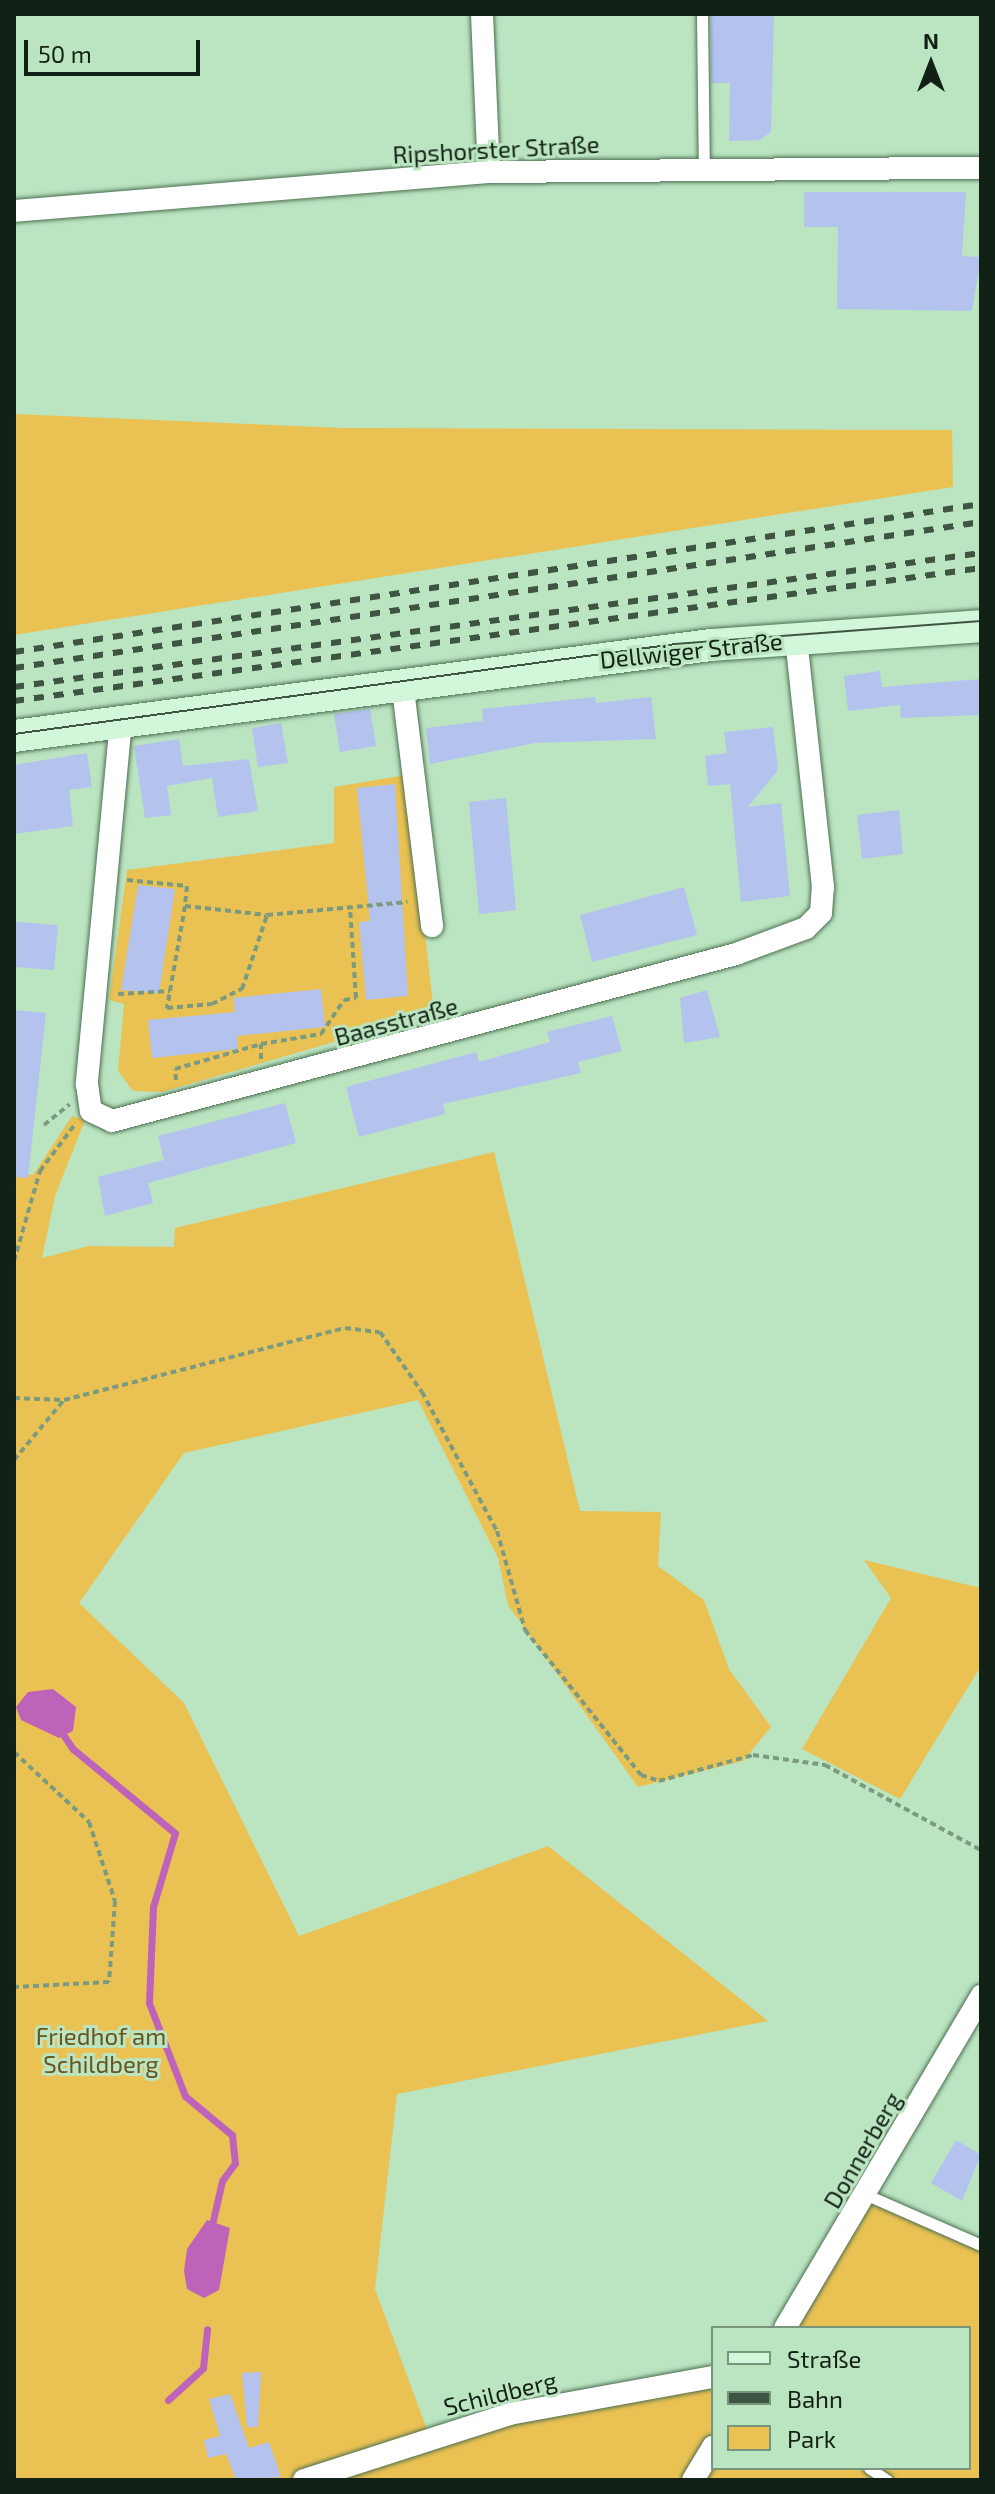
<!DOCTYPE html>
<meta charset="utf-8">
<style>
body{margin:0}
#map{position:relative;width:995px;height:2494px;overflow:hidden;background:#bbe4c1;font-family:"Exo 2",sans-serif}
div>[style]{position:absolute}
.green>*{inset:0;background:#eac253}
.water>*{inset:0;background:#be63ba}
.stream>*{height:7px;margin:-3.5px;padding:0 3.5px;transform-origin:3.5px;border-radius:3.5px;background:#be63ba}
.building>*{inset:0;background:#b3c3ee}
.path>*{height:4px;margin-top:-2px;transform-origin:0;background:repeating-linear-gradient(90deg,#7b9a80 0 6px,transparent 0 10px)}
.roads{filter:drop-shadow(0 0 2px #4c7052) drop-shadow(0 0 2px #4c7052)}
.lane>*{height:11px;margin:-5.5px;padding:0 5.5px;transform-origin:5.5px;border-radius:5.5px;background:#fff}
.street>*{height:22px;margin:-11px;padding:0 11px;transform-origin:11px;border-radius:11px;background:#fff}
.secondary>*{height:32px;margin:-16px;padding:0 16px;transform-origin:16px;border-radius:16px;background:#d1f6da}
.tram>*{height:2px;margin:-1px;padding:0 1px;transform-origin:1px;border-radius:1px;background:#3f5543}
.rail>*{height:6px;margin-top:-3px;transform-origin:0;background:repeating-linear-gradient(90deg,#3f5543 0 10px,transparent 0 20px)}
span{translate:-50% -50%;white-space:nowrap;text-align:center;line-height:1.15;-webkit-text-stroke:6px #bbe4c1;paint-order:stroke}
.street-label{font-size:24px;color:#122115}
.park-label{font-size:24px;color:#69551f}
.frame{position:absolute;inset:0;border:16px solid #122115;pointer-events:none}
.legend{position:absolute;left:711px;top:2326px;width:260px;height:144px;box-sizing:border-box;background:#bbe4c1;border:2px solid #77967c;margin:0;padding:10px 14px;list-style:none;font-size:24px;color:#122115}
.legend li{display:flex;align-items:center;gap:16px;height:40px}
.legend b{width:40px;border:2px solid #77967c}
.north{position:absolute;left:891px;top:24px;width:80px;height:80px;-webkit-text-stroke:6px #bbe4c1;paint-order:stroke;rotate:0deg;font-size:22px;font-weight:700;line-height:32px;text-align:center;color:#122115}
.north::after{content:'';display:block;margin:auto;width:28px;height:36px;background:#122115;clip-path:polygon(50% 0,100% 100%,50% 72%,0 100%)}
.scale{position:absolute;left:24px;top:40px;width:176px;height:36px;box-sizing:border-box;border:4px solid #122115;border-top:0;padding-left:10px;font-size:24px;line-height:28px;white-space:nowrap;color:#122115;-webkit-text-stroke:6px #bbe4c1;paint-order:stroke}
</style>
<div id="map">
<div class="green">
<i style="clip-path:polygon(14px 414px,344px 428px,952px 430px,953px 487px,14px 635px)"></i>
<i style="clip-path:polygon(407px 775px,434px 1013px,162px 1092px,133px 1091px,118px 1071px,124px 1004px,109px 1000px,127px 870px,334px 843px,334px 787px)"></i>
<i style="clip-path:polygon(72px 1116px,85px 1120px,55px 1196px,42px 1258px,89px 1246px,174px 1247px,175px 1228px,494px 1152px,580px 1511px,661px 1512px,658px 1566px,704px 1600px,729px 1669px,771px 1727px,743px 1761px,638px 1787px,508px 1605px,498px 1558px,418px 1400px,184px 1453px,79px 1603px,184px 1703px,299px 1936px,548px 1846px,768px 2021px,397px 2094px,375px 2289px,429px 2435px,289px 2480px,14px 2480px,14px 1173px,33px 1175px)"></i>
<i style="clip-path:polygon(864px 1560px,981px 1588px,981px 1666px,900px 1799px,802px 1749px,891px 1598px)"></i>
<i style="clip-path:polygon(869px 2198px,981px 2250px,981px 2480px,697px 2480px,713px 2468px,969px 2468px,969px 2328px,789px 2328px)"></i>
<i style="clip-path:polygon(713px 2378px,713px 2439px,689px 2480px,296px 2480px,508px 2416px)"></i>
</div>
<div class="water">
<i style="clip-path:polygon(53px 1689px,76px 1707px,73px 1731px,59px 1738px,21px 1720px,16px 1707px,28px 1692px)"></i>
<i style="clip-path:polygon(207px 2220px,230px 2228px,219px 2290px,204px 2298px,187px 2289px,184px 2271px,187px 2249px)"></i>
</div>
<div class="stream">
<i style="left:60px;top:1730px;width:23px;rotate:56deg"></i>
<i style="left:73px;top:1749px;width:132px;rotate:39.5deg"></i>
<i style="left:175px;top:1833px;width:77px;rotate:106.6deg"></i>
<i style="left:153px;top:1907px;width:96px;rotate:92.4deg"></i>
<i style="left:149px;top:2003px;width:100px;rotate:68.8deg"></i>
<i style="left:185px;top:2096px;width:61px;rotate:39.7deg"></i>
<i style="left:232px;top:2135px;width:28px;rotate:84deg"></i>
<i style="left:235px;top:2163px;width:22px;rotate:126deg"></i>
<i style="left:222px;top:2181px;width:49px;rotate:102.9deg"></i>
<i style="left:168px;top:2400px;width:47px;rotate:-42.4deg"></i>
<i style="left:203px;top:2368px;width:39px;rotate:-84deg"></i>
</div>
<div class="building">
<i style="clip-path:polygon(711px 14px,774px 14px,771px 132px,760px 140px,729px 141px,730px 83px,711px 83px)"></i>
<i style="clip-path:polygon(804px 192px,966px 192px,962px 256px,981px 257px,972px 311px,837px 309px,838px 227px,804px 227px)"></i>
<i style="clip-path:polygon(880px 671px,882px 687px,981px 679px,981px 715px,901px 718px,900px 705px,848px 711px,844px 676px)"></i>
<i style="clip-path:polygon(595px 697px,596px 703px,651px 697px,656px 739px,535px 743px,430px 764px,426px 728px,483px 721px,482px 709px)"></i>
<i style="clip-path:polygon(370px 709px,376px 746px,340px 752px,334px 714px)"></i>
<i style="clip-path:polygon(281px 723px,288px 763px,258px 767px,252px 728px)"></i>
<i style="clip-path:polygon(773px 727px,778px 770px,748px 807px,781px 803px,790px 896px,741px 902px,730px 784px,708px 786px,705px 756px,727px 753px,724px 732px)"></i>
<i style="clip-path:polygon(179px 739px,183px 766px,249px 759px,258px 811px,218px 817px,212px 778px,167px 786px,171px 815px,145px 818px,134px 746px)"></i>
<i style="clip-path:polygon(87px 753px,92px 787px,69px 790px,73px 826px,14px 834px,14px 765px)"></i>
<i style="clip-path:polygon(395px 784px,408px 996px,366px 1000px,359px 922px,370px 921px,357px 788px)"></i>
<i style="clip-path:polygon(506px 798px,516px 910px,479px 914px,469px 802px)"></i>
<i style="clip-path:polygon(899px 810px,903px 854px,862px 859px,857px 815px)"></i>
<i style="clip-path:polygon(138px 885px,175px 889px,159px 993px,121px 990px)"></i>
<i style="clip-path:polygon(684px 887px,697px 935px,592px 962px,580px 915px)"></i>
<i style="clip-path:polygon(16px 922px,58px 925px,54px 970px,14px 967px)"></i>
<i style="clip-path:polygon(321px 989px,325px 1027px,237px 1036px,238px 1049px,152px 1058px,148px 1020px,235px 1012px,233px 998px)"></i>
<i style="clip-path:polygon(707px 990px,720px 1037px,684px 1043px,680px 998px)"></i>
<i style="clip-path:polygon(14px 1010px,46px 1013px,28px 1178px,14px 1177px)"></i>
<i style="clip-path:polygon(612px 1016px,622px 1051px,578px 1062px,581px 1073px,443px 1104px,445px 1114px,359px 1137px,346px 1087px,476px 1052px,479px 1062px,550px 1042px,547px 1032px)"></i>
<i style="clip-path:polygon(285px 1103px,296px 1143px,148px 1183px,153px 1203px,105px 1216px,98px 1177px,164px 1160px,158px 1136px)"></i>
<i style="clip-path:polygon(956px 2140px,981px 2155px,962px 2201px,931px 2183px)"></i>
<i style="clip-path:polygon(261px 2372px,258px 2427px,247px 2427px,242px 2373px)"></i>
<i style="clip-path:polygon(230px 2394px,249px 2448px,269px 2442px,281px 2477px,236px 2480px,226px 2454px,208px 2458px,204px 2440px,220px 2436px,209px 2399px)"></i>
</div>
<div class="path">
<i style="left:127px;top:880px;width:60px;rotate:5.7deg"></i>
<i style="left:187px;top:886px;width:20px;rotate:96deg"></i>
<i style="left:185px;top:906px;width:82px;rotate:6.3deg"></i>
<i style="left:267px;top:915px;width:141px;rotate:-5.3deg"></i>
<i style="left:185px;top:906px;width:104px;rotate:100deg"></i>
<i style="left:167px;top:1008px;width:45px;rotate:-5.1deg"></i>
<i style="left:212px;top:1004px;width:34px;rotate:-27deg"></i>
<i style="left:242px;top:989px;width:78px;rotate:-71.3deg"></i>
<i style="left:118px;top:994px;width:52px;rotate:-3.3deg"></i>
<i style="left:261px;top:1059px;width:15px;rotate:-90deg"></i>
<i style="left:261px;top:1044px;width:61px;rotate:-9.5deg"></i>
<i style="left:321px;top:1034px;width:41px;rotate:-55.9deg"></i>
<i style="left:344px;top:1000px;width:12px;rotate:-9deg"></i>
<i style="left:356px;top:998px;width:90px;rotate:-93.8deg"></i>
<i style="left:176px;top:1080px;width:11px;rotate:-95deg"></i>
<i style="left:175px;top:1069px;width:90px;rotate:-16.2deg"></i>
<i style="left:44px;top:1125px;width:33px;rotate:-39deg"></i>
<i style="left:14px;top:1261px;width:94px;rotate:-73.9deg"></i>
<i style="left:40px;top:1171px;width:60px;rotate:-53.1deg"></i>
<i style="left:14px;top:1398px;width:50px;rotate:2.3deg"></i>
<i style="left:64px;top:1400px;width:290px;rotate:-14.4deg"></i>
<i style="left:345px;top:1328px;width:35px;rotate:7deg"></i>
<i style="left:380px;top:1332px;width:73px;rotate:55deg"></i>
<i style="left:422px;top:1392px;width:158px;rotate:61.7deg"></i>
<i style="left:497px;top:1531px;width:103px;rotate:74.2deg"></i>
<i style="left:525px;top:1630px;width:186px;rotate:51.3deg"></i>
<i style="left:641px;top:1775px;width:19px;rotate:18deg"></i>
<i style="left:659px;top:1781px;width:98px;rotate:-15.5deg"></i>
<i style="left:753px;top:1755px;width:73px;rotate:7.9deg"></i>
<i style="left:825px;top:1765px;width:178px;rotate:28.6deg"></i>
<i style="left:14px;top:1460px;width:78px;rotate:-50.2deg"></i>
<i style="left:14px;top:1752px;width:103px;rotate:43deg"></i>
<i style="left:89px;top:1822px;width:83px;rotate:71.8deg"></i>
<i style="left:115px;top:1901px;width:81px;rotate:94.2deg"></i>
<i style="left:109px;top:1982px;width:95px;rotate:177deg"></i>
</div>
<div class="roads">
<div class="lane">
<i style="left:702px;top:14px;width:154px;rotate:89.3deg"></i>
<i style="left:867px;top:2195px;width:124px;rotate:23.7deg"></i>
<i style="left:869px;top:2468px;width:22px;rotate:34deg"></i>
</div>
<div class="street">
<i style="left:482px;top:14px;width:158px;rotate:87.5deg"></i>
<i style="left:14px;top:211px;width:477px;rotate:-4.7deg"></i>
<i style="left:489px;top:172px;width:492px;rotate:-0.5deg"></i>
<i style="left:402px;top:681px;width:247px;rotate:83deg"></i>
<i style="left:121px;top:721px;width:365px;rotate:95.4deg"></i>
<i style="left:87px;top:1084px;width:27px;rotate:82deg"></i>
<i style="left:91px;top:1111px;width:23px;rotate:25deg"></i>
<i style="left:112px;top:1121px;width:646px;rotate:-14.98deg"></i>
<i style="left:736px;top:954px;width:75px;rotate:-20.4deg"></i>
<i style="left:806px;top:928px;width:21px;rotate:-45deg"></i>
<i style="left:821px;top:913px;width:26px;rotate:-86deg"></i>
<i style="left:823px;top:887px;width:249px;rotate:-96.2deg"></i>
<i style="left:785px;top:2328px;width:386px;rotate:-59.4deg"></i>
<i style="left:304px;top:2480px;width:215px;rotate:-17.8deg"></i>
<i style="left:509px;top:2414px;width:207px;rotate:-10.3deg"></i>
<i style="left:693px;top:2480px;width:39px;rotate:-59deg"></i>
</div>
<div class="secondary">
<i style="left:14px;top:736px;width:703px;rotate:-7.44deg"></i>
<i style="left:711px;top:645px;width:271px;rotate:-4deg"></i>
</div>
</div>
<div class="tram">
<i style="left:14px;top:734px;width:667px;rotate:-7.75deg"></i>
<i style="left:675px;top:644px;width:307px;rotate:-4.3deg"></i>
</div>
<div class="rail">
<i style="left:14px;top:652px;width:978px;rotate:-8.7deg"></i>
<i style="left:14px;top:668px;width:978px;rotate:-8.59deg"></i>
<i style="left:14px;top:687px;width:976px;rotate:-7.89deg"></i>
<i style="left:14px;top:701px;width:976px;rotate:-7.83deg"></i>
</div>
<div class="street-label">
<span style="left:496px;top:149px;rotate:-3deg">Ripshorster Straße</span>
<span style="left:691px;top:650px;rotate:-6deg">Dellwiger Straße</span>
<span style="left:396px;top:1021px;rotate:-15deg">Baasstraße</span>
<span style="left:862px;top:2150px;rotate:-60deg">Donnerberg</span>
<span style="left:500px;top:2393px;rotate:-14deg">Schildberg</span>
</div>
<div class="park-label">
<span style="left:101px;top:2050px">Friedhof am<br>Schildberg</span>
</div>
<div class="frame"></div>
<ul class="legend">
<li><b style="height:10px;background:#d1f6da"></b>Straße</li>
<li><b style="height:10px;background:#3f5543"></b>Bahn</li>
<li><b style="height:22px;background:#eac253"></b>Park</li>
</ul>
<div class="north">N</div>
<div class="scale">50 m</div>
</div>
